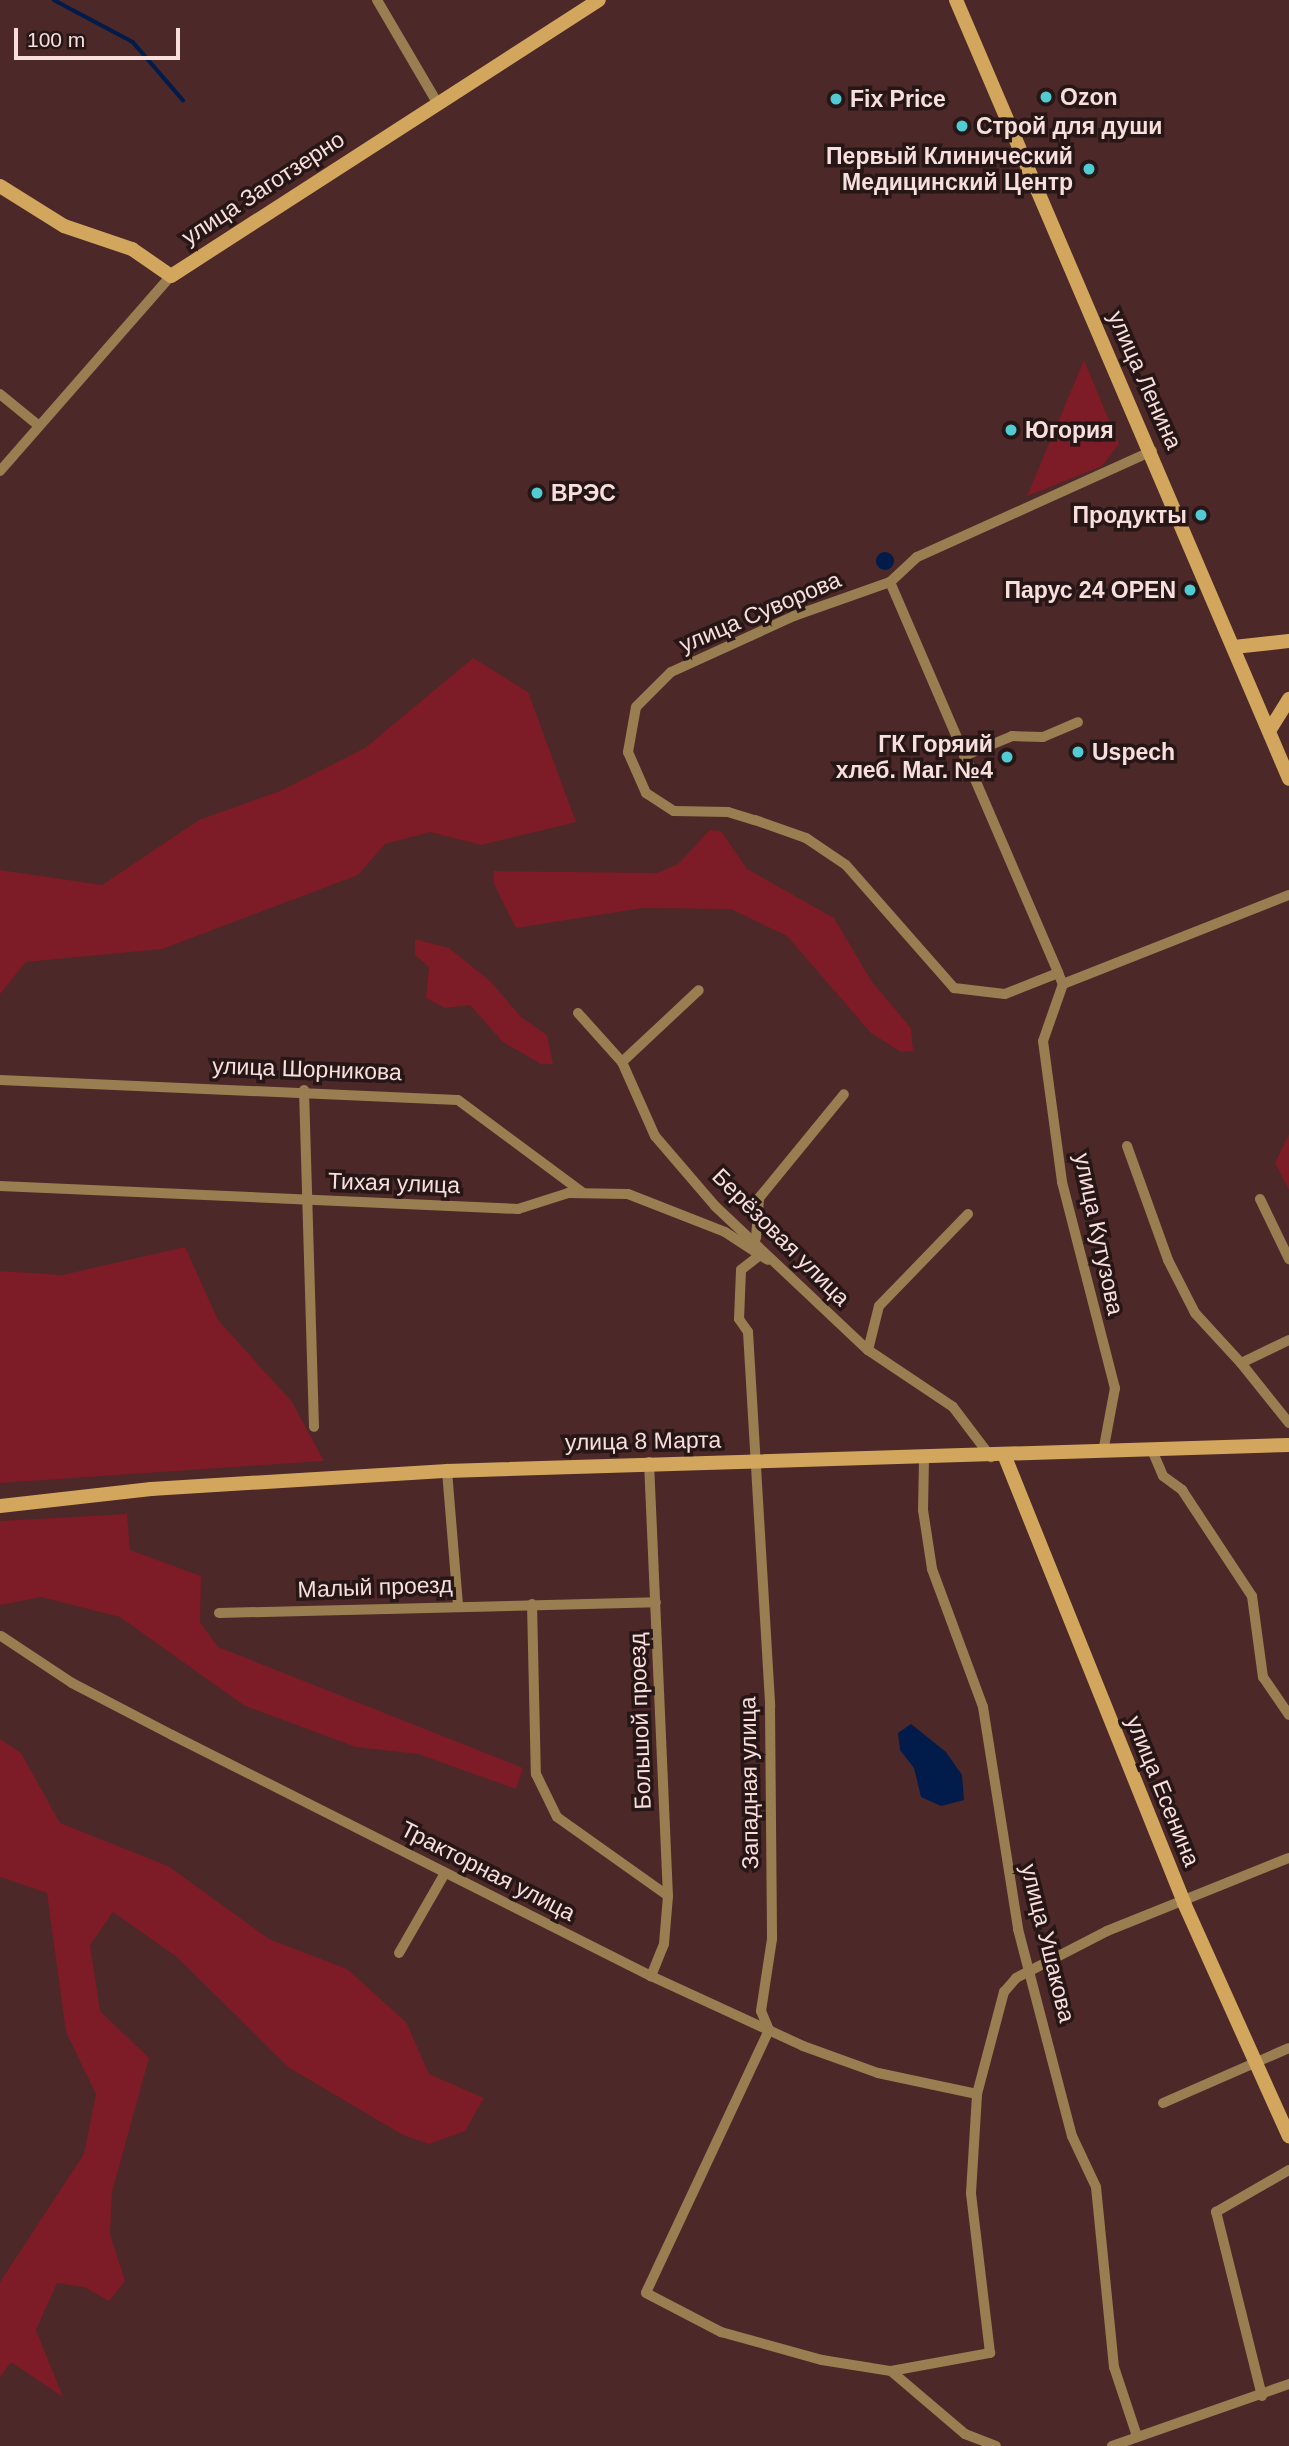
<!DOCTYPE html>
<meta charset="utf-8">
<style>
body{margin:0}
#map{position:relative;width:1289px;height:2446px;overflow:hidden;background:#4c2828;font-family:Helvetica,sans-serif}
div>[style]{position:absolute}
.green>*{inset:0;background:#7d1b26}
.water>*{inset:0;background:#011c4a}
.round{border-radius:50%}
.stream>*{height:3.5px;margin:-1.75px;padding:0 1.75px;transform-origin:1.75px;border-radius:1.75px;background:#011c4a}
.street>*{height:10px;margin:-5px;padding:0 5px;transform-origin:5px;border-radius:5px;background:#997e51}
.secondary>*{height:14px;margin:-7px;padding:0 7px;transform-origin:7px;border-radius:7px;background:#d2a75d}
.dots>*{width:19px;height:19px;translate:-50% -50%;box-sizing:border-box;border:4px solid #271616;border-radius:50%}
span{translate:-50% -50%;white-space:nowrap;text-align:center;line-height:1.15;-webkit-text-stroke:7px #271616;paint-order:stroke}
.poi-label{font-size:23px;color:#f8dfde;font-weight:700}
.left{translate:0 -50%;text-align:left}
.right{translate:-100% -50%;text-align:right}
.street-label{font-size:23px;color:#f8dfde}
.scale{position:absolute;left:14px;top:28px;width:166px;height:32px;box-sizing:border-box;border:4px solid #f8dfde;border-top:0;padding-left:9px;font-size:21px;line-height:24px;white-space:nowrap;color:#f8dfde;-webkit-text-stroke:5px #271616;paint-order:stroke}
</style>
<div id="map">
<div class="green">
<i style="clip-path:polygon(1084px 360px,1119px 444px,1102px 466px,1027px 496px)"></i>
<i style="clip-path:polygon(473px 658px,528px 692px,576px 822px,481px 845px,430px 832px,385px 844px,358px 875px,162px 949px,26px 962px,0 994px,0 870px,102px 885px,199px 820px,280px 791px,365px 748px)"></i>
<i style="clip-path:polygon(710px 830px,721px 831px,747px 869px,834px 918px,872px 982px,911px 1028px,913px 1051px,901px 1052px,871px 1033px,787px 936px,731px 909px,643px 908px,516px 928px,494px 884px,494px 871px,657px 873px,678px 864px)"></i>
<i style="clip-path:polygon(415px 939px,449px 948px,490px 981px,521px 1017px,547px 1035px,553px 1064px,541px 1064px,503px 1042px,470px 1005px,445px 1008px,426px 998px,429px 967px,415px 955px)"></i>
<i style="clip-path:polygon(1289px 1134px,1289px 1190px,1275px 1163px)"></i>
<i style="clip-path:polygon(185px 1247px,218px 1320px,292px 1402px,324px 1461px,0 1483px,0 1271px,62px 1275px)"></i>
<i style="clip-path:polygon(127px 1514px,130px 1550px,201px 1576px,200px 1622px,218px 1647px,523px 1768px,516px 1789px,418px 1754px,356px 1747px,245px 1706px,120px 1617px,41px 1597px,0 1605px,0 1521px)"></i>
<i style="clip-path:polygon(0 1739px,21px 1753px,60px 1823px,168px 1866px,269px 1939px,347px 1969px,406px 2022px,429px 2074px,484px 2098px,465px 2131px,429px 2144px,403px 2135px,288px 2067px,177px 1957px,113px 1912px,90px 1945px,100px 2011px,149px 2058px,112px 2192px,110px 2234px,125px 2281px,109px 2301px,84px 2287px,57px 2283px,36px 2330px,63px 2397px,11px 2362px,0 2377px,0 2282px,84px 2154px,96px 2094px,66px 2032px,47px 1893px,0 1877px)"></i>
</div>
<div class="water">
<i class="round" style="left:876px;top:552px;width:18px;height:18px"></i>
<i style="clip-path:polygon(911px 1724px,946px 1752px,962px 1775px,964px 1800px,941px 1806px,921px 1797px,914px 1768px,900px 1750px,898px 1733px)"></i>
</div>
<div class="stream">
<i style="left:54px;top:0;width:89px;rotate:28deg"></i>
<i style="left:133px;top:42px;width:77px;rotate:49.2deg"></i>
</div>
<div class="street">
<i style="left:377px;top:0;width:121px;rotate:59.6deg"></i>
<i style="left:0;top:394px;width:50px;rotate:39.4deg"></i>
<i style="left:1152px;top:451px;width:258px;rotate:155.7deg"></i>
<i style="left:917px;top:557px;width:37px;rotate:137deg"></i>
<i style="left:890px;top:582px;width:102px;rotate:160.5deg"></i>
<i style="left:794px;top:616px;width:135px;rotate:155.5deg"></i>
<i style="left:671px;top:672px;width:49px;rotate:135deg"></i>
<i style="left:636px;top:707px;width:46px;rotate:100.1deg"></i>
<i style="left:628px;top:752px;width:45px;rotate:66.3deg"></i>
<i style="left:646px;top:793px;width:33px;rotate:33deg"></i>
<i style="left:674px;top:811px;width:54px;rotate:1.1deg"></i>
<i style="left:728px;top:812px;width:28px;rotate:17deg"></i>
<i style="left:755px;top:820px;width:54px;rotate:19.4deg"></i>
<i style="left:806px;top:838px;width:48px;rotate:34deg"></i>
<i style="left:846px;top:865px;width:164px;rotate:48.7deg"></i>
<i style="left:954px;top:988px;width:51px;rotate:6.7deg"></i>
<i style="left:1005px;top:994px;width:57px;rotate:-21.6deg"></i>
<i style="left:1058px;top:973px;width:12px;rotate:66deg"></i>
<i style="left:1063px;top:984px;width:243px;rotate:-21.5deg"></i>
<i style="left:0;top:471px;width:259px;rotate:-48.8deg"></i>
<i style="left:890px;top:582px;width:426px;rotate:66.7deg"></i>
<i style="left:964px;top:756px;width:52px;rotate:-22.6deg"></i>
<i style="left:1012px;top:736px;width:31px;rotate:2deg"></i>
<i style="left:1043px;top:737px;width:38px;rotate:-23deg"></i>
<i style="left:1063px;top:984px;width:60px;rotate:109.3deg"></i>
<i style="left:1043px;top:1041px;width:142px;rotate:82.3deg"></i>
<i style="left:1062px;top:1182px;width:213px;rotate:75.6deg"></i>
<i style="left:1115px;top:1388px;width:65px;rotate:100.6deg"></i>
<i style="left:578px;top:1013px;width:66px;rotate:48.1deg"></i>
<i style="left:622px;top:1062px;width:81px;rotate:66deg"></i>
<i style="left:655px;top:1136px;width:92px;rotate:49.4deg"></i>
<i style="left:715px;top:1206px;width:210px;rotate:43.3deg"></i>
<i style="left:868px;top:1350px;width:102px;rotate:33.8deg"></i>
<i style="left:953px;top:1407px;width:63px;rotate:52.8deg"></i>
<i style="left:622px;top:1062px;width:105px;rotate:-43.1deg"></i>
<i style="left:0;top:1080px;width:458px;rotate:2.5deg"></i>
<i style="left:458px;top:1100px;width:154px;rotate:36.6deg"></i>
<i style="left:304px;top:1090px;width:337px;rotate:88.3deg"></i>
<i style="left:1127px;top:1146px;width:121px;rotate:70.2deg"></i>
<i style="left:1168px;top:1260px;width:59px;rotate:63deg"></i>
<i style="left:1195px;top:1313px;width:68px;rotate:47.4deg"></i>
<i style="left:0;top:1186px;width:519px;rotate:2.54deg"></i>
<i style="left:518px;top:1209px;width:52px;rotate:-17.7deg"></i>
<i style="left:568px;top:1193px;width:60px;rotate:1deg"></i>
<i style="left:628px;top:1194px;width:104px;rotate:21.4deg"></i>
<i style="left:725px;top:1232px;width:51px;rotate:33.1deg"></i>
<i style="left:1260px;top:1199px;width:67px;rotate:64.2deg"></i>
<i style="left:756px;top:1238px;width:40px;rotate:-85.7deg"></i>
<i style="left:759px;top:1198px;width:134px;rotate:-50.7deg"></i>
<i style="left:760px;top:1255px;width:24px;rotate:142deg"></i>
<i style="left:741px;top:1270px;width:49px;rotate:92.3deg"></i>
<i style="left:739px;top:1319px;width:16px;rotate:55deg"></i>
<i style="left:748px;top:1332px;width:375px;rotate:86.6deg"></i>
<i style="left:770px;top:1706px;width:233px;rotate:89.5deg"></i>
<i style="left:772px;top:1939px;width:73px;rotate:98.7deg"></i>
<i style="left:761px;top:2011px;width:21px;rotate:67deg"></i>
<i style="left:769px;top:2030px;width:290px;rotate:115.1deg"></i>
<i style="left:646px;top:2293px;width:85px;rotate:27.5deg"></i>
<i style="left:721px;top:2332px;width:105px;rotate:15.5deg"></i>
<i style="left:822px;top:2360px;width:70px;rotate:9.1deg"></i>
<i style="left:891px;top:2371px;width:101px;rotate:-10.3deg"></i>
<i style="left:990px;top:2353px;width:161px;rotate:-96.8deg"></i>
<i style="left:971px;top:2193px;width:99px;rotate:-86.5deg"></i>
<i style="left:977px;top:2094px;width:106px;rotate:-75.2deg"></i>
<i style="left:1004px;top:1992px;width:18px;rotate:-49deg"></i>
<i style="left:1016px;top:1978px;width:102px;rotate:-27.3deg"></i>
<i style="left:1107px;top:1931px;width:196px;rotate:-21.9deg"></i>
<i style="left:1289px;top:1340px;width:53px;rotate:154.4deg"></i>
<i style="left:1241px;top:1363px;width:77px;rotate:51.3deg"></i>
<i style="left:868px;top:1350px;width:45px;rotate:-76deg"></i>
<i style="left:879px;top:1306px;width:128px;rotate:-45.9deg"></i>
<i style="left:1152px;top:1450px;width:28px;rotate:67deg"></i>
<i style="left:1163px;top:1476px;width:24px;rotate:36deg"></i>
<i style="left:1182px;top:1490px;width:127px;rotate:56.6deg"></i>
<i style="left:1252px;top:1596px;width:82px;rotate:82.3deg"></i>
<i style="left:1263px;top:1677px;width:46px;rotate:55.6deg"></i>
<i style="left:924px;top:1459px;width:51px;rotate:91.1deg"></i>
<i style="left:923px;top:1510px;width:60px;rotate:81.3deg"></i>
<i style="left:932px;top:1569px;width:147px;rotate:69.7deg"></i>
<i style="left:983px;top:1707px;width:225px;rotate:81deg"></i>
<i style="left:1018px;top:1929px;width:214px;rotate:75.4deg"></i>
<i style="left:1072px;top:2136px;width:56px;rotate:64.8deg"></i>
<i style="left:1096px;top:2187px;width:181px;rotate:84.3deg"></i>
<i style="left:1114px;top:2367px;width:73px;rotate:71.6deg"></i>
<i style="left:649px;top:1462px;width:434px;rotate:87.5deg"></i>
<i style="left:668px;top:1896px;width:48px;rotate:94.8deg"></i>
<i style="left:664px;top:1944px;width:35px;rotate:112deg"></i>
<i style="left:447px;top:1471px;width:134px;rotate:85.3deg"></i>
<i style="left:532px;top:1604px;width:170px;rotate:88.7deg"></i>
<i style="left:536px;top:1774px;width:48px;rotate:64deg"></i>
<i style="left:557px;top:1817px;width:136px;rotate:35.4deg"></i>
<i style="left:219px;top:1613px;width:437px;rotate:-1.4deg"></i>
<i style="left:1px;top:1636px;width:85px;rotate:33.5deg"></i>
<i style="left:72px;top:1683px;width:113px;rotate:27.5deg"></i>
<i style="left:172px;top:1735px;width:536px;rotate:26.71deg"></i>
<i style="left:651px;top:1976px;width:167px;rotate:24.7deg"></i>
<i style="left:803px;top:2046px;width:80px;rotate:19.8deg"></i>
<i style="left:878px;top:2073px;width:101px;rotate:12deg"></i>
<i style="left:399px;top:1953px;width:92px;rotate:-60.1deg"></i>
<i style="left:1163px;top:2103px;width:137px;rotate:-23.6deg"></i>
<i style="left:891px;top:2371px;width:97px;rotate:40.4deg"></i>
<i style="left:965px;top:2434px;width:33px;rotate:21deg"></i>
<i style="left:1262px;top:2396px;width:190px;rotate:-104deg"></i>
<i style="left:1216px;top:2212px;width:84px;rotate:-29.9deg"></i>
<i style="left:1112px;top:2446px;width:188px;rotate:-19.3deg"></i>
</div>
<div class="secondary">
<i style="left:956px;top:0;width:847px;rotate:66.85deg"></i>
<i style="left:0;top:186px;width:75px;rotate:32deg"></i>
<i style="left:64px;top:226px;width:72px;rotate:18.7deg"></i>
<i style="left:132px;top:249px;width:47px;rotate:34.7deg"></i>
<i style="left:171px;top:276px;width:509px;rotate:-32.82deg"></i>
<i style="left:1234px;top:647px;width:55px;rotate:-6.2deg"></i>
<i style="left:1269px;top:731px;width:38px;rotate:-58deg"></i>
<i style="left:1005px;top:1457px;width:481px;rotate:68.1deg"></i>
<i style="left:1184px;top:1903px;width:256px;rotate:65.8deg"></i>
<i style="left:0;top:1506px;width:152px;rotate:-6.4deg"></i>
<i style="left:151px;top:1489px;width:297px;rotate:-3.5deg"></i>
<i style="left:447px;top:1471px;width:842px;rotate:-1.77deg"></i>
</div>
<div class="dots">
<i style="left:1046px;top:97px;background:#51ccd2"></i>
<i style="left:836px;top:99px;background:#51ccd2"></i>
<i style="left:962px;top:126px;background:#51ccd2"></i>
<i style="left:1089px;top:169px;background:#51ccd2"></i>
<i style="left:1011px;top:430px;background:#51ccd2"></i>
<i style="left:537px;top:493px;background:#51ccd2"></i>
<i style="left:1201px;top:515px;background:#51ccd2"></i>
<i style="left:1190px;top:590px;background:#51ccd2"></i>
<i style="left:1078px;top:752px;background:#51ccd2"></i>
<i style="left:1007px;top:757px;background:#51ccd2"></i>
</div>
<div class="poi-label">
<span class="left" style="left:1060px;top:97px">Ozon</span>
<span class="left" style="left:850px;top:99px">Fix Price</span>
<span class="left" style="left:976px;top:126px">Строй для души</span>
<span class="right" style="left:1073px;top:169px">Первый Клинический<br>Медицинский Центр</span>
<span class="left" style="left:1025px;top:430px">Югория</span>
<span class="left" style="left:551px;top:493px">ВРЭС</span>
<span class="right" style="left:1187px;top:515px">Продукты</span>
<span class="right" style="left:1176px;top:590px">Парус 24 OPEN</span>
<span class="right" style="left:993px;top:757px">ГК Горяий<br>хлеб. Маг. №4</span>
<span class="left" style="left:1092px;top:752px">Uspech</span>
</div>
<div class="street-label">
<span style="left:263px;top:188px;rotate:-33deg">улица Заготзерно</span>
<span style="left:1145px;top:380px;rotate:66deg">улица Ленина</span>
<span style="left:760px;top:612px;rotate:-23deg">улица Суворова</span>
<span style="left:307px;top:1069px;rotate:2deg">улица Шорникова</span>
<span style="left:394px;top:1183px;rotate:2deg">Тихая улица</span>
<span style="left:1099px;top:1234px;rotate:78deg">улица Кутузова</span>
<span style="left:781px;top:1237px;rotate:45deg">Берёзовая улица</span>
<span style="left:643px;top:1441px;rotate:-1deg">улица 8 Марта</span>
<span style="left:375px;top:1587px;rotate:-2deg">Малый проезд</span>
<span style="left:640px;top:1721px;rotate:-92deg">Большой проезд</span>
<span style="left:749px;top:1783px;rotate:-91deg">Западная улица</span>
<span style="left:1163px;top:1791px;rotate:68deg">улица Есенина</span>
<span style="left:488px;top:1871px;rotate:27deg">Тракторная улица</span>
<span style="left:1048px;top:1943px;rotate:76deg">улица Ушакова</span>
</div>
<div class="scale">100 m</div>
</div>
